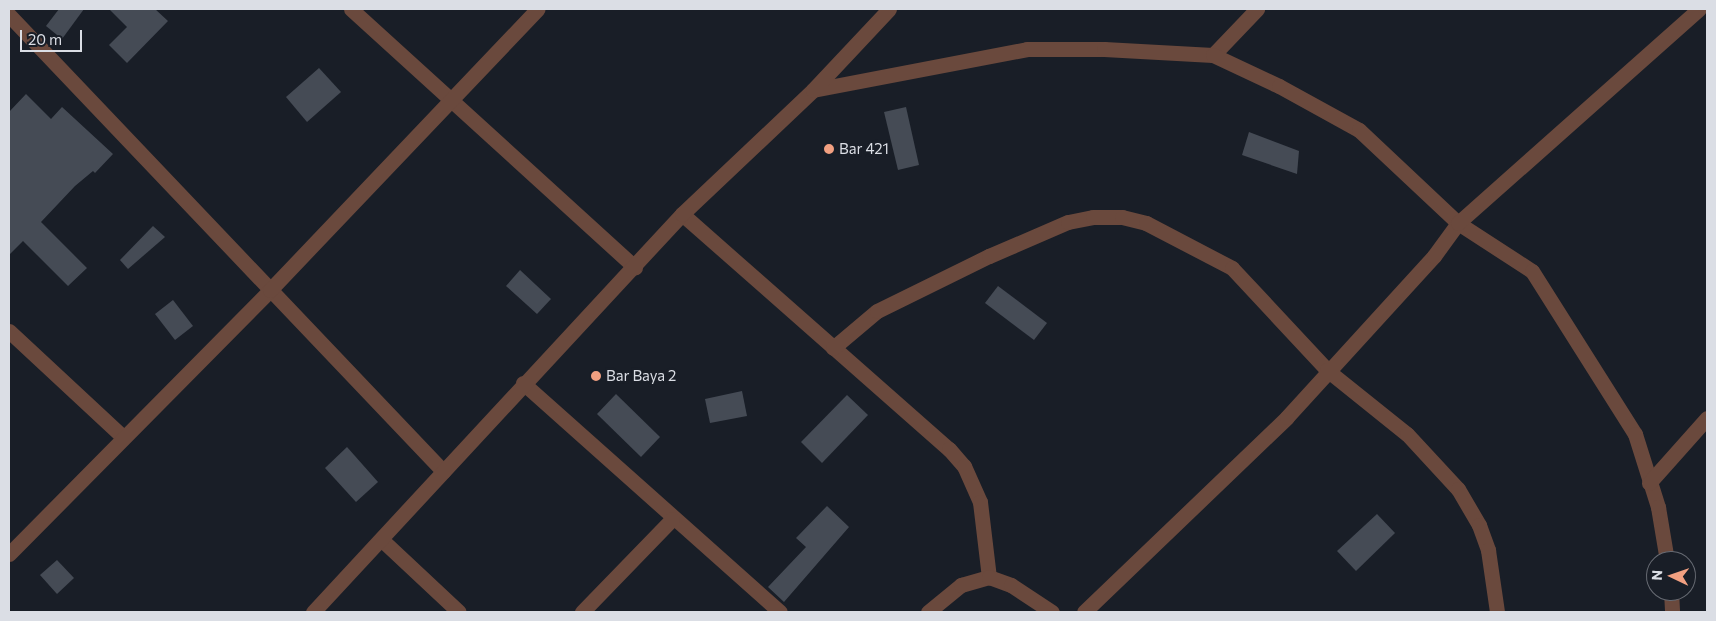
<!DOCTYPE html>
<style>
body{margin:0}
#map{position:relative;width:1716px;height:621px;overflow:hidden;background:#191e27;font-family:Commissioner,sans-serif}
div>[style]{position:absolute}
.building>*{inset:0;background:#454b55}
.minor>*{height:15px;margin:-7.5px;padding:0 7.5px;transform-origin:7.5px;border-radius:7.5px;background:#6a493d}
.dots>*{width:14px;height:14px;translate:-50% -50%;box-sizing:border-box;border:2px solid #191e27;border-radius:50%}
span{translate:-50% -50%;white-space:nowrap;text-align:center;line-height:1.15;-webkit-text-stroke:4.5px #191e27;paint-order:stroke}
.poi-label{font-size:15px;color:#dbdee5}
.left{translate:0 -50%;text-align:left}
.frame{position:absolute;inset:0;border:10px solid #dbdee5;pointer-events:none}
.north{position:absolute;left:1646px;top:551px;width:50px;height:50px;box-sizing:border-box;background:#191e27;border:1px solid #676b73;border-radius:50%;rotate:273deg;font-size:14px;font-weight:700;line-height:20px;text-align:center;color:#dbdee5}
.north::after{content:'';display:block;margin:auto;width:18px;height:22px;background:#f2a081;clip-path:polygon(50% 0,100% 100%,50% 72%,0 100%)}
.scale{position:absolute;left:20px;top:30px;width:62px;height:22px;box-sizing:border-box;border:2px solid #dbdee5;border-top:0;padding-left:6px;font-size:15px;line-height:18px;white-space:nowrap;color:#dbdee5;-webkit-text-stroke:4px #191e27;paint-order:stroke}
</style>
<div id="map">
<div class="building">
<i style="clip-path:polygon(59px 9px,84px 9px,62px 39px,46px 26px)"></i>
<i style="clip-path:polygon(109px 9px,155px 9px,168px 21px,127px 63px,109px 45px,127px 27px)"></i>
<i style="clip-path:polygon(319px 68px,341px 92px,307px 122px,286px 97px)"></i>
<i style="clip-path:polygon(26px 94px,51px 119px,62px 107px,113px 154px,95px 173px,93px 171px,75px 186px,41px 222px,87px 268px,68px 286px,23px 241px,9px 255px,9px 112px)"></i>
<i style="clip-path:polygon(906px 107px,919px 165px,898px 170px,884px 112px)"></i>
<i style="clip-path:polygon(1249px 132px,1299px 151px,1297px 174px,1242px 155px)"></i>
<i style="clip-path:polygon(153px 226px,165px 237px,128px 269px,120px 260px)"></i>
<i style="clip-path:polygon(520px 270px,551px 299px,537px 314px,506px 286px)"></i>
<i style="clip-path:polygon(998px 286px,1047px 323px,1034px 340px,985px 303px)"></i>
<i style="clip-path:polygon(173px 300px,193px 326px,175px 340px,155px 314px)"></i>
<i style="clip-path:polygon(742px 391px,747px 416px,710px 423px,705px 399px)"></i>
<i style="clip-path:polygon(616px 394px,660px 437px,641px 457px,597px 414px)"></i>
<i style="clip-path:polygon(847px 395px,868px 415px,822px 463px,801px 442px)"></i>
<i style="clip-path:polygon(347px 447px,378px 482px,356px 502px,325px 468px)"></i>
<i style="clip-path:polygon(827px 506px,849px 527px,784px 602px,768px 587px,806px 547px,796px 538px)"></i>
<i style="clip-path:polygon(1377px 514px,1395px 533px,1356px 571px,1337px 551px)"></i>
<i style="clip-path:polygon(57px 560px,74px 578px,57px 594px,40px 575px)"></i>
</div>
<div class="minor">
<i style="left:351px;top:9px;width:384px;rotate:42.3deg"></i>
<i style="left:9px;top:15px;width:630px;rotate:46.42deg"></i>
<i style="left:1213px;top:55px;width:64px;rotate:-46.3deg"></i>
<i style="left:813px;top:90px;width:218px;rotate:-10.8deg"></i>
<i style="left:1027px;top:49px;width:77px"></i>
<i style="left:1104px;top:49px;width:109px;rotate:3.2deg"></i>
<i style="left:1213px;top:55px;width:73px;rotate:25.2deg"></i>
<i style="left:1279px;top:86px;width:91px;rotate:28.8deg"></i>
<i style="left:1359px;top:130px;width:136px;rotate:43.2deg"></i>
<i style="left:1458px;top:223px;width:88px;rotate:33deg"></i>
<i style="left:1532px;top:271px;width:193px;rotate:57.7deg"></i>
<i style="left:1635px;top:434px;width:77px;rotate:72.5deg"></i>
<i style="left:1658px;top:507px;width:55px;rotate:80.5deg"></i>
<i style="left:682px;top:214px;width:356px;rotate:41.4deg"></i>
<i style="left:949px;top:449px;width:23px;rotate:49deg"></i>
<i style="left:964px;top:466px;width:39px;rotate:66deg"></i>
<i style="left:980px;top:502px;width:76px;rotate:83.2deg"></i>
<i style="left:9px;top:331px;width:156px;rotate:42.9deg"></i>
<i style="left:833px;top:348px;width:57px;rotate:-40.1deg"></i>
<i style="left:877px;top:311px;width:125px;rotate:-26.2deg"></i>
<i style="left:989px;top:256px;width:86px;rotate:-23.3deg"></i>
<i style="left:1068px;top:222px;width:25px;rotate:-11deg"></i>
<i style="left:1093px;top:217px;width:29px"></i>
<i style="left:1122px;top:217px;width:25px;rotate:14deg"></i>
<i style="left:1146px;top:223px;width:97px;rotate:27.6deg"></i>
<i style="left:1232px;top:268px;width:139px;rotate:47deg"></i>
<i style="left:1327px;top:370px;width:102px;rotate:38.7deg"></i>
<i style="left:1407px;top:434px;width:75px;rotate:47.2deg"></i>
<i style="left:1458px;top:489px;width:42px;rotate:59.7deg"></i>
<i style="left:1479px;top:525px;width:27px;rotate:70deg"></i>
<i style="left:1488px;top:550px;width:63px;rotate:81.7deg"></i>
<i style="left:523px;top:383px;width:344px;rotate:41.7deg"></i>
<i style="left:1649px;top:483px;width:87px;rotate:-48.3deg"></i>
<i style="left:382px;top:540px;width:105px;rotate:43.1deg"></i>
<i style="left:9px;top:554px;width:371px;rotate:-45.3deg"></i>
<i style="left:270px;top:290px;width:388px;rotate:-46.4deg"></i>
<i style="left:1671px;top:591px;width:21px;rotate:87deg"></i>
<i style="left:313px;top:612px;width:543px;rotate:-47.17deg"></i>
<i style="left:682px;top:214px;width:180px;rotate:-43.4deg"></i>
<i style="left:813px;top:90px;width:111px;rotate:-46.8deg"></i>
<i style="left:582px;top:612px;width:129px;rotate:-45.9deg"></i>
<i style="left:928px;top:612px;width:43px;rotate:-39.3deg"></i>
<i style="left:961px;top:585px;width:29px;rotate:-16deg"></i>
<i style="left:989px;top:577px;width:23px;rotate:20deg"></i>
<i style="left:1011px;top:585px;width:49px;rotate:33.4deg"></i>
<i style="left:1084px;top:612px;width:281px;rotate:-43.8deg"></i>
<i style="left:1287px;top:417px;width:218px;rotate:-47.6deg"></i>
<i style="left:1434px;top:256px;width:41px;rotate:-54deg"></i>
<i style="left:1458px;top:223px;width:322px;rotate:-41.6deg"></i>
</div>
<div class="dots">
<i style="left:829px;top:149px;background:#f2a081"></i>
<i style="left:596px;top:376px;background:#f2a081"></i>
</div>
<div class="poi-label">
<span class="left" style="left:839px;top:149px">Bar 421</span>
<span class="left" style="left:606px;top:376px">Bar Baya 2</span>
</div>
<div class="frame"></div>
<div class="north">N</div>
<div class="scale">20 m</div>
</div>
